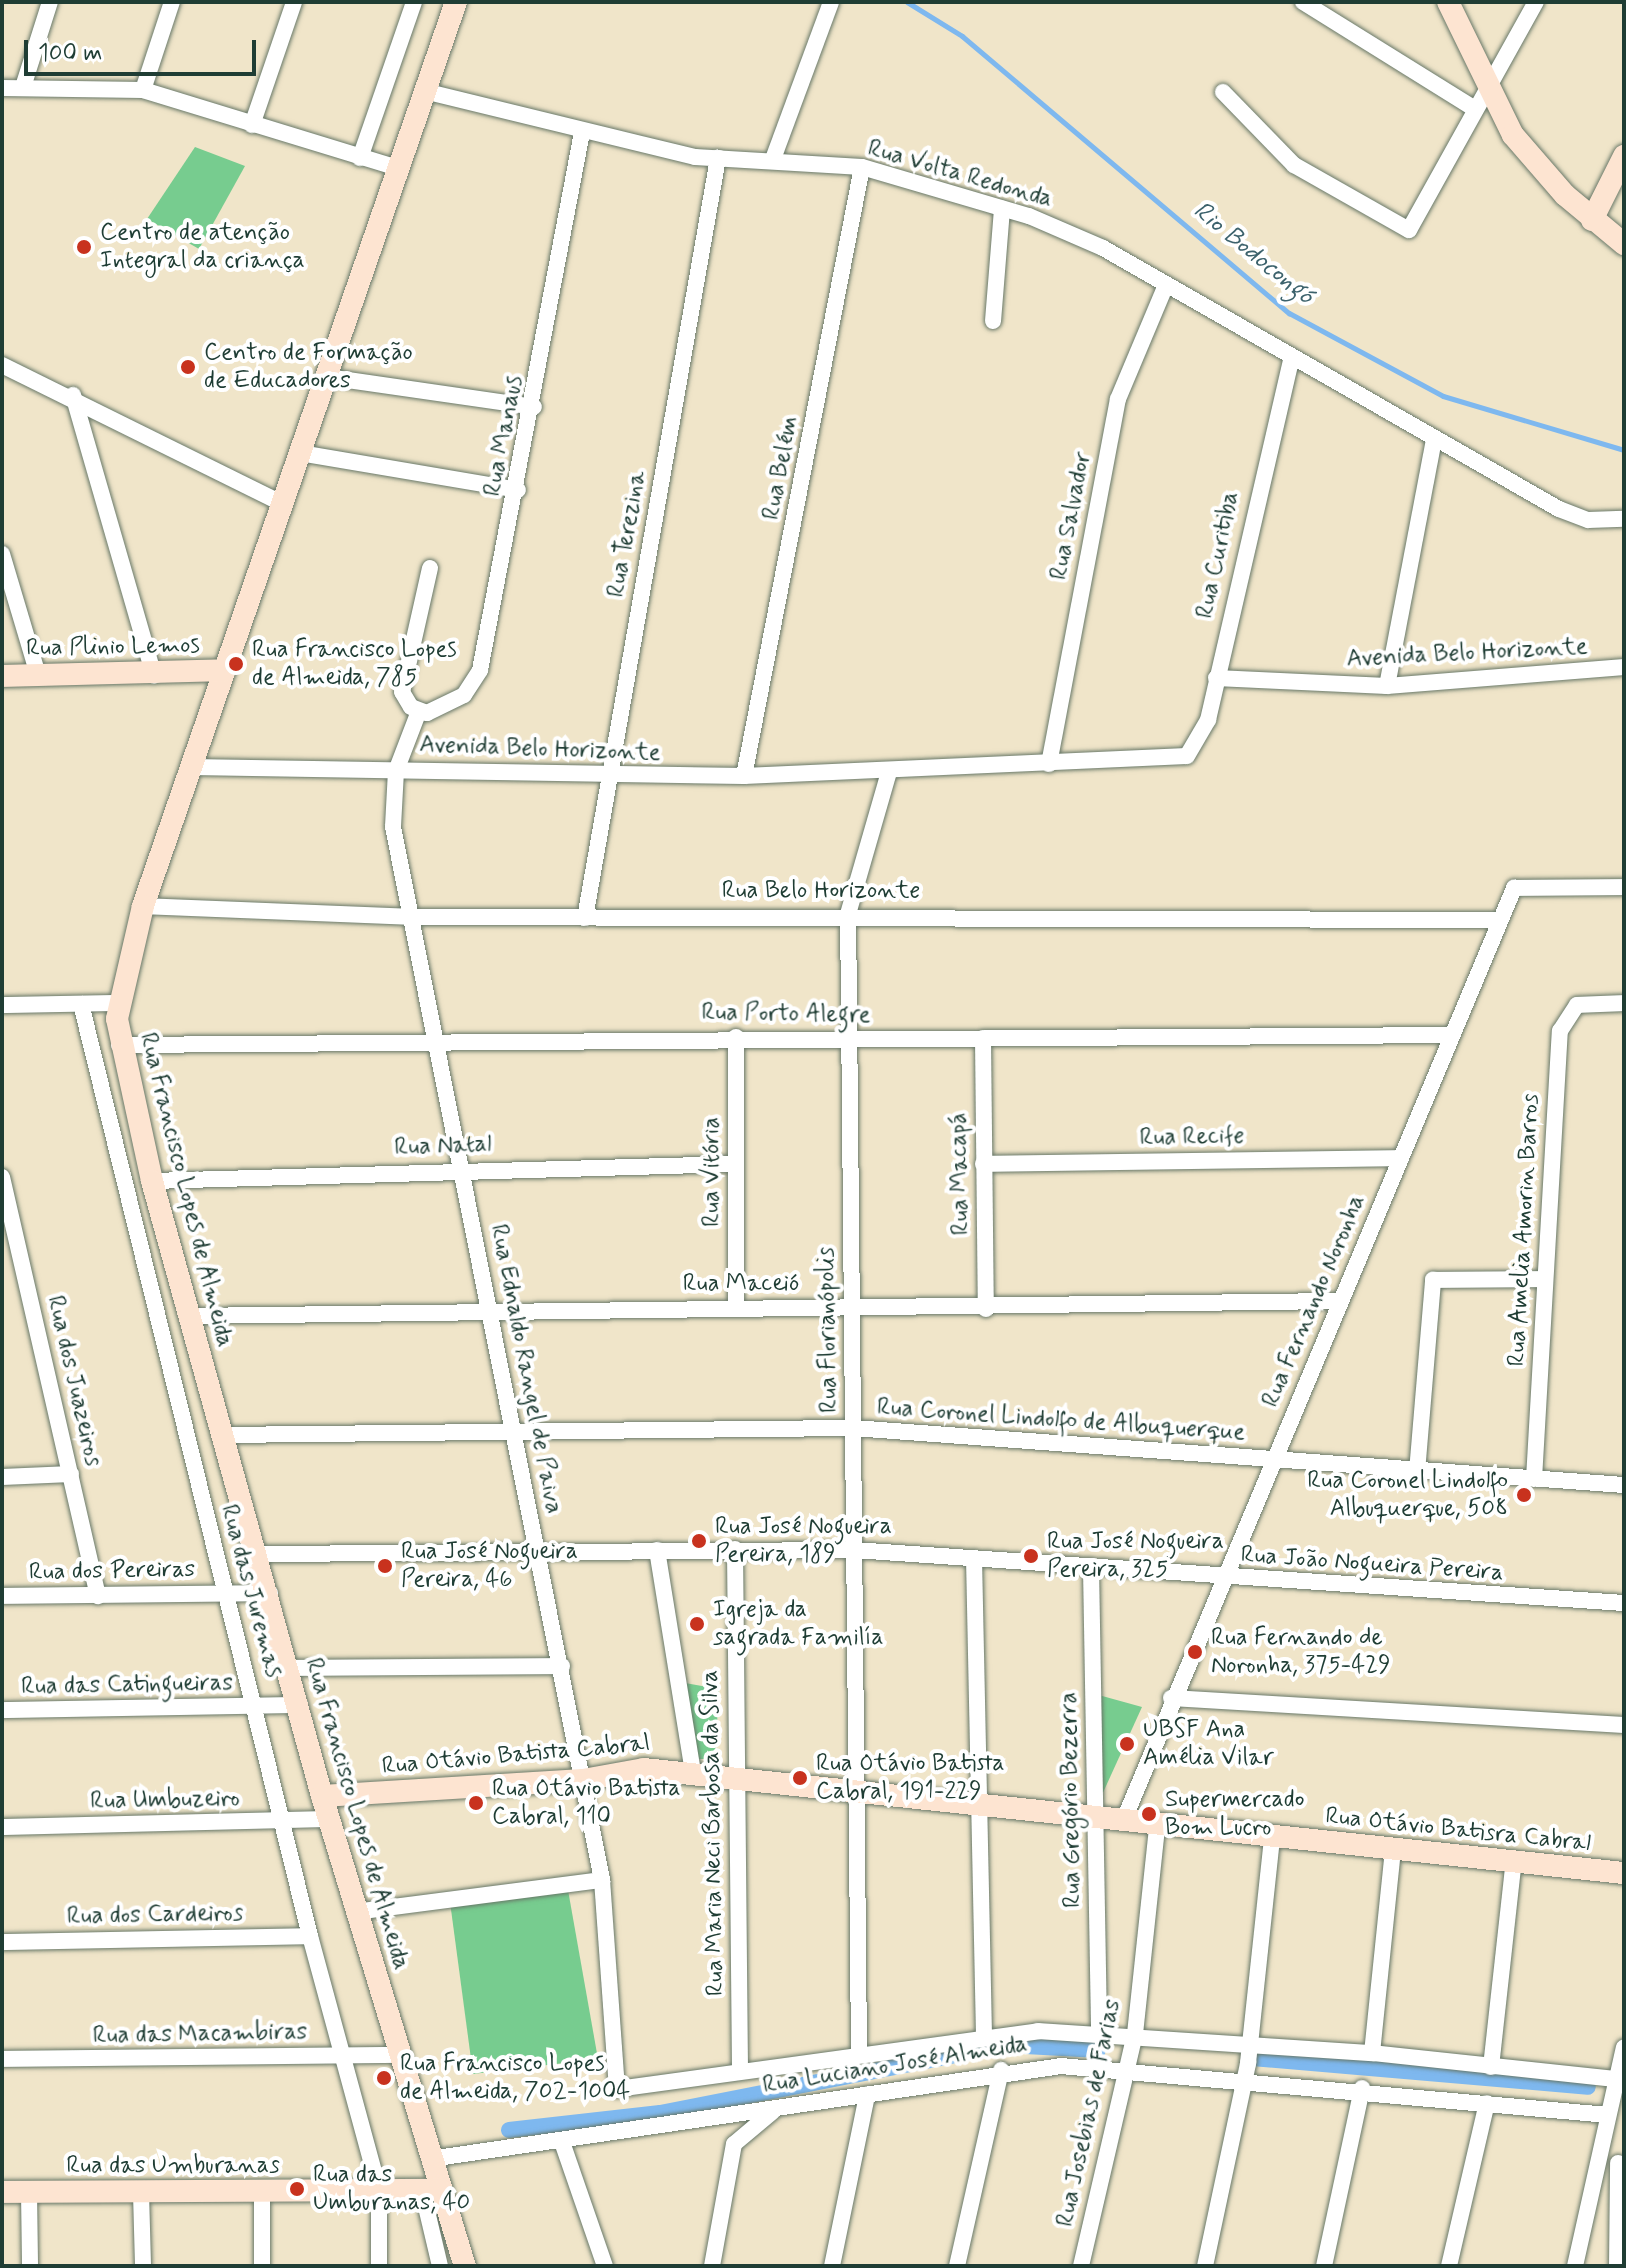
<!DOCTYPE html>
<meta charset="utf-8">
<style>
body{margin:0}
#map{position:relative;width:1626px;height:2268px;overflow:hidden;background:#f0e5c9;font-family:Mynerve,sans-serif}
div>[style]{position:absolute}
.green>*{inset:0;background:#77cc8f}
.stream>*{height:5px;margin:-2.5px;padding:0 2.5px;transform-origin:2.5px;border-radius:2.5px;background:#7eb8ef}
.canal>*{height:16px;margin:-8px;padding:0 8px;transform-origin:8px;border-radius:8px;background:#7eb8ef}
.roads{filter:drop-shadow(0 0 2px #687868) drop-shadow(0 0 2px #687868)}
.street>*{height:16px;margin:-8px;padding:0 8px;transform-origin:8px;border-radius:8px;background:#fff}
.secondary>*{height:22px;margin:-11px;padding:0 11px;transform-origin:11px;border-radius:11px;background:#fde4d1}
.dots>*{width:22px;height:22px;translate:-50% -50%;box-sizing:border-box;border:4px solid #fff;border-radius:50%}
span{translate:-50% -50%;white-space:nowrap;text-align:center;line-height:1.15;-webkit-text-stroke:8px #fff;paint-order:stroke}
.street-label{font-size:24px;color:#1f3d34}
.poi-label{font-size:24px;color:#1f3d34}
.left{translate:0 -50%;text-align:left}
.right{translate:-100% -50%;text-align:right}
.water-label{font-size:26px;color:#3c626c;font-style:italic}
.frame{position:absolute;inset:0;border:4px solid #1f3d34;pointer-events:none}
.scale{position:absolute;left:24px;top:40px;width:232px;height:36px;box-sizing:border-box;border:4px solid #1f3d34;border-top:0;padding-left:10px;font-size:24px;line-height:28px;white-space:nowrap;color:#1f3d34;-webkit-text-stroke:6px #fff;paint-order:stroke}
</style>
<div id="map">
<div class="green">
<i style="clip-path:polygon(195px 147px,245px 166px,199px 249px,147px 219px)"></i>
<i style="clip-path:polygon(685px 1683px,719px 1689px,715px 1759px,694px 1759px)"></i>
<i style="clip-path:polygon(1095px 1694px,1142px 1707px,1096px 1808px)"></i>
<i style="clip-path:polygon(568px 1890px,598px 2059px,473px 2074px,450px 1902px)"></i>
</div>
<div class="stream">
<i style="left:907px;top:2px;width:65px;rotate:31.7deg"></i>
<i style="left:962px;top:36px;width:429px;rotate:40.3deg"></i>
<i style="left:1289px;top:313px;width:175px;rotate:28.3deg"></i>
<i style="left:1443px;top:396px;width:189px;rotate:16.6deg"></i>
</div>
<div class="canal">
<i style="left:1252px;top:2058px;width:337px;rotate:4.9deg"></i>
<i style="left:509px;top:2130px;width:152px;rotate:-6.4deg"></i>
<i style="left:660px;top:2113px;width:355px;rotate:-11.1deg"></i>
<i style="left:1008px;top:2045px;width:90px;rotate:3.2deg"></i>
</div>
<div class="roads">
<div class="street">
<i style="left:1303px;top:2px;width:200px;rotate:31.9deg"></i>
<i style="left:23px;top:87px;width:89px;rotate:-72.4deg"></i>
<i style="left:2px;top:88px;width:141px;rotate:0.8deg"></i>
<i style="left:143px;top:90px;width:267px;rotate:17deg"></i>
<i style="left:143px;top:90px;width:93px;rotate:-71.8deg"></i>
<i style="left:424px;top:91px;width:279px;rotate:13.7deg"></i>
<i style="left:695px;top:157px;width:167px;rotate:3.4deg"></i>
<i style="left:862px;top:167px;width:174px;rotate:16.4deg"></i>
<i style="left:1029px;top:216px;width:81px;rotate:23.4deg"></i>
<i style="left:1103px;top:248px;width:525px;rotate:29.79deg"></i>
<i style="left:1559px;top:509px;width:31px;rotate:21deg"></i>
<i style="left:1588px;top:520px;width:36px;rotate:-2deg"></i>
<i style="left:1223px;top:92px;width:102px;rotate:45.8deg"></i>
<i style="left:1294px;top:165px;width:132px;rotate:29.5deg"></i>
<i style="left:1409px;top:230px;width:261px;rotate:-60.9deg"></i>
<i style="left:252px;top:125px;width:130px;rotate:-71.1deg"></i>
<i style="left:360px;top:158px;width:165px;rotate:-70.9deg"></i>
<i style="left:773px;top:159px;width:167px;rotate:-69.7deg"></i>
<i style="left:993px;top:321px;width:113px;rotate:-85.4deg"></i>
<i style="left:2px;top:365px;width:313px;rotate:26.3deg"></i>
<i style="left:327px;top:377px;width:209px;rotate:8.2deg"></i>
<i style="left:73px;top:395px;width:292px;rotate:73.9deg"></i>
<i style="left:300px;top:453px;width:221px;rotate:9.6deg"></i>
<i style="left:2px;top:554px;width:126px;rotate:73.4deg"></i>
<i style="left:430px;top:568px;width:127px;rotate:102.7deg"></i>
<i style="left:402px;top:692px;width:17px;rotate:59deg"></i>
<i style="left:411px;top:707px;width:17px;rotate:21deg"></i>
<i style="left:427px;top:713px;width:41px;rotate:-25.9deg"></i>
<i style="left:464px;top:695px;width:30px;rotate:-57deg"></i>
<i style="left:480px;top:670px;width:548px;rotate:-79.26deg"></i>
<i style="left:1216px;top:678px;width:171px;rotate:2.7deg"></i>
<i style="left:1387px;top:686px;width:238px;rotate:-4.6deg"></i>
<i style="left:1387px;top:686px;width:251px;rotate:-79.2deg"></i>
<i style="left:419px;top:711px;width:64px;rotate:111deg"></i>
<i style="left:396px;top:771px;width:56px;rotate:93.1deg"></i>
<i style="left:393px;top:827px;width:1074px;rotate:78.77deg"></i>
<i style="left:602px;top:1880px;width:210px;rotate:85.9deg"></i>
<i style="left:617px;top:2089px;width:425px;rotate:-7.8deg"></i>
<i style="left:1038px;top:2031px;width:335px;rotate:3.8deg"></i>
<i style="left:1372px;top:2053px;width:253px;rotate:6.1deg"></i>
<i style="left:1049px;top:764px;width:371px;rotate:-79.3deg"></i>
<i style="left:1118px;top:399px;width:124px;rotate:-67.2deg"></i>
<i style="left:191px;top:767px;width:553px;rotate:0.93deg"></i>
<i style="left:744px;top:776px;width:443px;rotate:-2.6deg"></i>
<i style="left:1187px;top:756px;width:42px;rotate:-59.7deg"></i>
<i style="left:1208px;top:720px;width:369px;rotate:-77deg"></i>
<i style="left:744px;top:776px;width:620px;rotate:-79.03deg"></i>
<i style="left:143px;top:906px;width:270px;rotate:2.3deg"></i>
<i style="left:413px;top:917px;width:1087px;rotate:0.16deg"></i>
<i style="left:585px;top:918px;width:772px;rotate:-80.07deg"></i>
<i style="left:81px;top:1004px;width:960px;rotate:76.2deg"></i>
<i style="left:310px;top:1936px;width:263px;rotate:74.8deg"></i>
<i style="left:379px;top:2190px;width:76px;rotate:90deg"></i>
<i style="left:2px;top:1005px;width:117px;rotate:-1deg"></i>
<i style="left:983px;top:1038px;width:271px;rotate:89.4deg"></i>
<i style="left:119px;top:1045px;width:1333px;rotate:-0.43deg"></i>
<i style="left:983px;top:1164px;width:418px;rotate:-0.8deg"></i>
<i style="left:2px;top:1177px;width:430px;rotate:77.1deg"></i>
<i style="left:152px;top:1181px;width:584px;rotate:-1.67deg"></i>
<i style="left:736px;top:1307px;width:270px;rotate:-90deg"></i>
<i style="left:191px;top:1316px;width:1148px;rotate:-0.75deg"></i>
<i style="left:222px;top:1435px;width:631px;rotate:-0.64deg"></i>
<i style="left:853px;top:1428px;width:773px;rotate:4.23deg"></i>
<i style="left:1417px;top:1472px;width:193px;rotate:-85.2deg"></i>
<i style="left:1433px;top:1280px;width:112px;rotate:-0.5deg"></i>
<i style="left:2px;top:1477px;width:69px;rotate:-2.5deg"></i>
<i style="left:1534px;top:1479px;width:449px;rotate:-86.7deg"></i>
<i style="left:1560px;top:1031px;width:31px;rotate:-57deg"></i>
<i style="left:1577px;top:1005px;width:47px;rotate:-2.4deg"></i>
<i style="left:735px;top:1549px;width:520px;rotate:89.45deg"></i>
<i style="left:657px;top:1550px;width:225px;rotate:80.8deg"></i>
<i style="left:256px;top:1554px;width:598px;rotate:-0.38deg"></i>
<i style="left:854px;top:1550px;width:772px;rotate:3.94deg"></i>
<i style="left:974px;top:1558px;width:478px;rotate:88.8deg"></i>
<i style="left:1091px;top:1568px;width:464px;rotate:89deg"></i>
<i style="left:2px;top:1596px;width:268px;rotate:-0.6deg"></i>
<i style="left:288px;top:1668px;width:274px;rotate:-0.4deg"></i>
<i style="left:1171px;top:1698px;width:454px;rotate:3.4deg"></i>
<i style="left:2px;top:1710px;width:298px;rotate:-1deg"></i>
<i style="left:1123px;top:1822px;width:1013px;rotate:-67.28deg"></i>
<i style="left:1514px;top:888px;width:110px;rotate:-0.5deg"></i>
<i style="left:2px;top:1827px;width:327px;rotate:-1.4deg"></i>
<i style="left:355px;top:1912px;width:249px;rotate:-7.4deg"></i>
<i style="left:2px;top:1942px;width:308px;rotate:-1.1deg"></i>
<i style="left:859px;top:2052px;width:1138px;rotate:-90.55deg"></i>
<i style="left:848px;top:914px;width:148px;rotate:-73.9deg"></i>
<i style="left:1372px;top:2053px;width:204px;rotate:-84.1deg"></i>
<i style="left:2px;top:2059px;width:397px;rotate:-0.6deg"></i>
<i style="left:1491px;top:2067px;width:208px;rotate:-83.7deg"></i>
<i style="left:562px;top:2142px;width:131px;rotate:70.9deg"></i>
<i style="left:430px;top:2159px;width:638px;rotate:-8.38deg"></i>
<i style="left:1061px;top:2066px;width:549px;rotate:5.12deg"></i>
<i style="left:422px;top:2190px;width:78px;rotate:76.7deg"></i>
<i style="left:262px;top:2191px;width:75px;rotate:90deg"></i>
<i style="left:29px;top:2192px;width:74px;rotate:89.2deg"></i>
<i style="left:141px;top:2193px;width:73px;rotate:88.4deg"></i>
<i style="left:712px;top:2266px;width:124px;rotate:-79.8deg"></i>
<i style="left:734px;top:2144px;width:50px;rotate:-40.1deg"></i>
<i style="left:832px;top:2266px;width:175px;rotate:-78.4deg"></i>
<i style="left:957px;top:2266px;width:201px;rotate:-77.3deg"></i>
<i style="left:1081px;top:2266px;width:238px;rotate:-76.9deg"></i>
<i style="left:1135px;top:2034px;width:208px;rotate:-83.9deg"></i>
<i style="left:1205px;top:2266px;width:208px;rotate:-78deg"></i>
<i style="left:1248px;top:2063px;width:226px;rotate:-83.9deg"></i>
<i style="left:1324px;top:2266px;width:182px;rotate:-77.9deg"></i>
<i style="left:1449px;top:2266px;width:167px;rotate:-76.9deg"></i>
<i style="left:1575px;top:2266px;width:224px;rotate:-77.4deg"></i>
<i style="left:1617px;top:2266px;width:103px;rotate:-89.4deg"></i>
</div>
<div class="secondary">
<i style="left:456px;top:2px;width:957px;rotate:109.1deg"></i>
<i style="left:143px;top:906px;width:116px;rotate:103deg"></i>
<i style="left:117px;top:1019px;width:166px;rotate:77.8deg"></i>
<i style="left:152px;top:1181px;width:638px;rotate:74.55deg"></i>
<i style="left:322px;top:1796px;width:491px;rotate:73.1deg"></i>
<i style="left:1448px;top:2px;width:148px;rotate:64deg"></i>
<i style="left:1513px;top:135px;width:79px;rotate:49.1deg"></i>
<i style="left:1565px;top:195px;width:77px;rotate:39.7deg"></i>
<i style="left:1592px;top:220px;width:72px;rotate:-63.4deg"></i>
<i style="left:2px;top:676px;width:223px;rotate:-1.5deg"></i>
<i style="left:322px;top:1796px;width:261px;rotate:-3.5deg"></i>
<i style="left:583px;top:1780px;width:62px;rotate:-10.2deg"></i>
<i style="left:644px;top:1769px;width:986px;rotate:6.06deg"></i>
<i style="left:2px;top:2192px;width:438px;rotate:-0.3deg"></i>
</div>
</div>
<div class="dots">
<i style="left:84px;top:247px;background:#c8321e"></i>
<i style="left:188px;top:367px;background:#c8321e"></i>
<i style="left:236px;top:664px;background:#c8321e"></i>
<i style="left:1524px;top:1495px;background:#c8321e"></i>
<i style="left:699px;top:1541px;background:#c8321e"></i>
<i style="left:1031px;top:1556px;background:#c8321e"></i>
<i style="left:385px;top:1566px;background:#c8321e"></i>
<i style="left:697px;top:1624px;background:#c8321e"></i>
<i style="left:1195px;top:1652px;background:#c8321e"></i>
<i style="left:1127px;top:1744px;background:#c8321e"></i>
<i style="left:800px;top:1778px;background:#c8321e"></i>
<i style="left:476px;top:1803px;background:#c8321e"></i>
<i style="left:1149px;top:1814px;background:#c8321e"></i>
<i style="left:384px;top:2078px;background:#c8321e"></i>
<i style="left:297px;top:2189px;background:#c8321e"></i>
</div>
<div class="street-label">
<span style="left:960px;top:174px;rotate:16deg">Rua Volta Redonda</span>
<span style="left:504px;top:436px;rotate:-79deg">Rua Manaus</span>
<span style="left:781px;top:468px;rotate:-79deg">Rua Belém</span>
<span style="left:1071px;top:516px;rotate:-79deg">Rua Salvador</span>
<span style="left:627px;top:534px;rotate:-80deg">Rua Terezina</span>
<span style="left:1218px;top:555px;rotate:-78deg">Rua Curitiba</span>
<span style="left:113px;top:647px;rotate:-1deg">Rua Plinio Lemos</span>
<span style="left:1467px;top:653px;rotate:-3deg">Avenida Belo Horizonte</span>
<span style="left:540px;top:749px;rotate:2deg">Avenida Belo Horizonte</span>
<span style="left:821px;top:891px">Rua Belo Horizonte</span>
<span style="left:786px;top:1014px;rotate:1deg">Rua Porto Alegre</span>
<span style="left:1192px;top:1137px;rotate:-1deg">Rua Recife</span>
<span style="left:443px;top:1146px;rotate:-2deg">Rua Natal</span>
<span style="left:712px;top:1172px;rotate:-90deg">Rua Vitória</span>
<span style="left:960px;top:1174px;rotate:-91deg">Rua Macapá</span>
<span style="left:186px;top:1190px;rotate:76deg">Rua Francisco Lopes de Almeida</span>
<span style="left:1524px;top:1230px;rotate:-87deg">Rua Amelia Amorin Barros</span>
<span style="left:741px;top:1284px">Rua Maceió</span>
<span style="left:1314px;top:1301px;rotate:-67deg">Rua Fernando Noronha</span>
<span style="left:828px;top:1330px;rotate:-91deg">Rua Florianópolis</span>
<span style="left:526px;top:1369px;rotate:79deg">Rua Ednaldo Rangel de Paiva</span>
<span style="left:74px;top:1381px;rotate:77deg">Rua dos Juazeiros</span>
<span style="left:1061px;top:1420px;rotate:4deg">Rua Coronel Lindolfo de Albuquerque</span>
<span style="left:1372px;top:1564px;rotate:4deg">Rua João Nogueira Pereira</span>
<span style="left:112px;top:1571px;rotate:-1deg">Rua dos Pereiras</span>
<span style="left:251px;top:1591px;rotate:75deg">Rua das Juremas</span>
<span style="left:127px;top:1685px;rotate:-1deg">Rua das Catingueiras</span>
<span style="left:516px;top:1755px;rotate:-5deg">Rua Otávio Batista Cabral</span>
<span style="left:165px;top:1800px;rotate:-1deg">Rua Umbuzeiro</span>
<span style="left:1071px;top:1800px;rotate:-91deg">Rua Gregório Bezerra</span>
<span style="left:357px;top:1814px;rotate:74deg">Rua Francisco Lopes de Almeida</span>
<span style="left:1458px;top:1830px;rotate:6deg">Rua Otávio Batisra Cabral</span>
<span style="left:713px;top:1833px;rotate:-91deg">Rua Maria Neci Barbosa da Silva</span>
<span style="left:155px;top:1915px;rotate:-1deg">Rua dos Cardeiros</span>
<span style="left:200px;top:2034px;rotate:-1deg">Rua das Macambiras</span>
<span style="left:895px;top:2065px;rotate:-9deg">Rua Luciano José Almeida</span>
<span style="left:1089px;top:2113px;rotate:-78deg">Rua Josebias de Farias</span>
<span style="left:173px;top:2166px">Rua das Umburanas</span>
</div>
<div class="poi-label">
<span class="left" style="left:100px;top:247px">Centro de atenção<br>Integral da criança</span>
<span class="left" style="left:204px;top:367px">Centro de Formação<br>de Educadores</span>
<span class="left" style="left:252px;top:664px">Rua Francisco Lopes<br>de Almeida, 785</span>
<span class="right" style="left:1508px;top:1495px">Rua Coronel Lindolfo<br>Albuquerque, 508</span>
<span class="left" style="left:715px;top:1541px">Rua José Nogueira<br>Pereira, 189</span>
<span class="left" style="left:1047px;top:1556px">Rua José Nogueira<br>Pereira, 325</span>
<span class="left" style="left:401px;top:1566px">Rua José Nogueira<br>Pereira, 46</span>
<span class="left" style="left:713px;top:1624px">Igreja da<br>sagrada Familía</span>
<span class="left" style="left:1211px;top:1652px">Rua Fernando de<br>Noronha, 375-429</span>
<span class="left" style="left:1143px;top:1744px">UBSF Ana<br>Amélia Vilar</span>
<span class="left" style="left:816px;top:1778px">Rua Otávio Batista<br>Cabral, 191-229</span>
<span class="left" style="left:492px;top:1803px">Rua Otávio Batista<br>Cabral, 110</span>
<span class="left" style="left:1165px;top:1814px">Supermercado<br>Bom Lucro</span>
<span class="left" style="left:400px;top:2078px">Rua Francisco Lopes<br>de Almeida, 702-1004</span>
<span class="left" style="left:313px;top:2189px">Rua das<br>Umburanas, 40</span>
</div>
<div class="water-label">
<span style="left:1253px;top:254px;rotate:39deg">Rio Bodocongó</span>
</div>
<div class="frame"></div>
<div class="scale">100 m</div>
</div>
